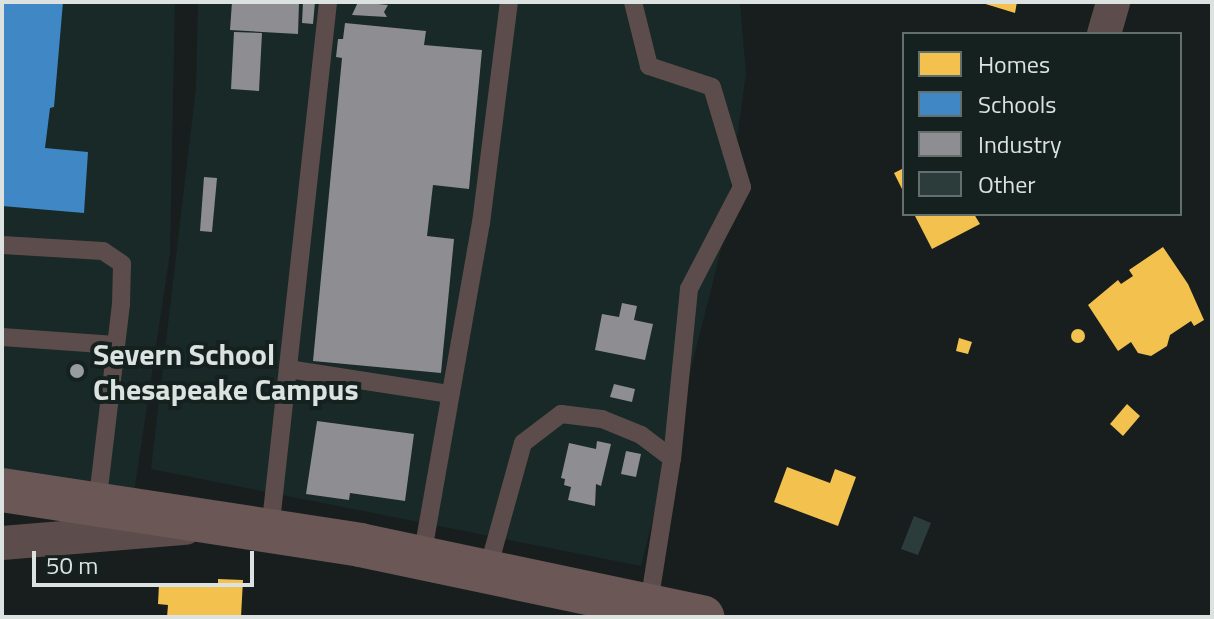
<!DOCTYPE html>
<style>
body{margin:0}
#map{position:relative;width:1214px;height:619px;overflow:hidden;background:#181e1d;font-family:"Titillium Web",sans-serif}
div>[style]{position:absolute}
.built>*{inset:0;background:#182927}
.homes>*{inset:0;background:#f2c14e}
.round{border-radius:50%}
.schools>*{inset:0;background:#3f88c5}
.industry>*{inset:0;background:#8d8d92}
.building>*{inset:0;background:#2c3c3a}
.lane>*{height:18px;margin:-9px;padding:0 9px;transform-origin:9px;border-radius:9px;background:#5c4d4c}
.street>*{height:34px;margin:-17px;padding:0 17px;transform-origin:17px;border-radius:17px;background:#5c4d4c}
.secondary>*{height:44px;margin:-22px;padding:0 22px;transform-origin:22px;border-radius:22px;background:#6a5756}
.dots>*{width:22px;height:22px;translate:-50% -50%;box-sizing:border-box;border:4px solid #15211e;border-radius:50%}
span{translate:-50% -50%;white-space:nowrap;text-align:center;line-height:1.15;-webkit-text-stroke:8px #15211e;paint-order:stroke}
.poi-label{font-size:30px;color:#dbe2e0;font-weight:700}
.left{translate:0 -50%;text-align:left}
.frame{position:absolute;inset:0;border:4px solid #dbe2e0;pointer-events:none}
.legend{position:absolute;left:902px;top:32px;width:280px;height:184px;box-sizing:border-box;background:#15211e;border:2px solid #646e6c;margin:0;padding:10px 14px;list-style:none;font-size:24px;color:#dbe2e0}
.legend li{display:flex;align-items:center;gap:16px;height:40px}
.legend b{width:40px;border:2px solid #646e6c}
.scale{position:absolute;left:32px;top:551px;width:222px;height:36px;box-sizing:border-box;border:4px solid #dbe2e0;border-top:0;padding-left:10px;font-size:24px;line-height:28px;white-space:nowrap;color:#dbe2e0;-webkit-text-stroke:6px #15211e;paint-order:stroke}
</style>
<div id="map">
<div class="built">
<i style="clip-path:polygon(2px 2px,175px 2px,170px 253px,131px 513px,2px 490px)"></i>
<i style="clip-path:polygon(198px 2px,740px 2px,746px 74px,722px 246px,641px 566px,151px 469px,196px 87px)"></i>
</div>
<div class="homes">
<i style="clip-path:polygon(979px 2px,1017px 2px,1015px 13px)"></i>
<i style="clip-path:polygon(904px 168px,904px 193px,894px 173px)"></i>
<i style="clip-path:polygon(914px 214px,974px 214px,980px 224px,932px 249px)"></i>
<i style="clip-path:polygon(1163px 247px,1188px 284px,1204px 320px,1194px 326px,1191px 321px,1170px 335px,1167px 346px,1151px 356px,1138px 353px,1131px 342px,1118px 351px,1088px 305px,1118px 280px,1121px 284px,1133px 276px,1129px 270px)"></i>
<i class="round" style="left:1071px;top:329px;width:14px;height:14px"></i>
<i style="clip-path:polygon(959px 338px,972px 342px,968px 354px,956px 351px)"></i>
<i style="clip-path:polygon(1127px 404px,1140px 416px,1123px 436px,1110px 424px)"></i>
<i style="clip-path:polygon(787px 467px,830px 483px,835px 469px,856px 477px,838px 526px,774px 502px)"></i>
<i style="clip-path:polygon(218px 579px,243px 580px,241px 617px,167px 617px,168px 605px,158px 604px,159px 584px,218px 587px)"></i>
</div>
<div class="schools">
<i style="clip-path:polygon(2px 2px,63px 2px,54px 107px,50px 108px,45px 148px,88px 152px,84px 213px,2px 206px)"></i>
</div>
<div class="industry">
<i style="clip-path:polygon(232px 2px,299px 2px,298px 34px,230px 30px)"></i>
<i style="clip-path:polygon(303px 2px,315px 2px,313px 24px,302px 23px)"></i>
<i style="clip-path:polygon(358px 2px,388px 5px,384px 12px,387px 17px,352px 15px)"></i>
<i style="clip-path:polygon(345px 23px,426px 31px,424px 45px,482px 50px,469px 189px,433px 185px,427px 236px,454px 239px,441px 373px,313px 361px,342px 58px,336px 57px,338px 39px,343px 39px)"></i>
<i style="clip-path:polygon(234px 32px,262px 33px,259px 91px,231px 89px)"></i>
<i style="clip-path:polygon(204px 177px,217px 178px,212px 232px,200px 231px)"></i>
<i style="clip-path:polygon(622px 303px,637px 306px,634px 320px,653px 324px,645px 360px,595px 350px,602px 314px,619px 317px)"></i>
<i style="clip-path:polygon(614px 384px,635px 389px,632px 402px,610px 397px)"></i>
<i style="clip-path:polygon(317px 421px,414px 434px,405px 501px,350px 493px,349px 500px,306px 494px)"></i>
<i style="clip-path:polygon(597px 441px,611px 444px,601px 486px,596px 484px,595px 506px,568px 500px,571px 487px,564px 485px,565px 479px,561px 478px,569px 443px,596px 449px)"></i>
<i style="clip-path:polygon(626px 451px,641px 454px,636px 477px,621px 474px)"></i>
</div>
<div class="building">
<i style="clip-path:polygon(914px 516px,931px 523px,918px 555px,901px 549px)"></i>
</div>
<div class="lane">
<i style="left:633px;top:2px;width:66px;rotate:76deg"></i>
<i style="left:649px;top:66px;width:66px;rotate:18.4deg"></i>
<i style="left:712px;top:87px;width:104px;rotate:73.3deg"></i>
<i style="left:742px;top:187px;width:115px;rotate:117.5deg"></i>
<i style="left:689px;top:289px;width:170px;rotate:95.7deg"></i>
<i style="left:672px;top:458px;width:148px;rotate:99deg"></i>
<i style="left:2px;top:245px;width:101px;rotate:3.4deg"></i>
<i style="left:103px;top:251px;width:23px;rotate:34deg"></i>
<i style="left:122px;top:264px;width:40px;rotate:91.4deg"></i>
<i style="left:121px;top:304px;width:201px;rotate:96.8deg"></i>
<i style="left:2px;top:337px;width:114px;rotate:4deg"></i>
<i style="left:288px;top:369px;width:164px;rotate:8.8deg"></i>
<i style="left:270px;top:531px;width:532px;rotate:-83.74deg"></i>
<i style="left:422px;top:557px;width:339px;rotate:-80deg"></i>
<i style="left:481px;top:223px;width:223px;rotate:-82.8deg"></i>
<i style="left:488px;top:569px;width:131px;rotate:-74.5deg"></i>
<i style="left:523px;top:443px;width:48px;rotate:-37.3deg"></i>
<i style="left:561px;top:414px;width:41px;rotate:7deg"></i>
<i style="left:602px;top:419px;width:42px;rotate:22.3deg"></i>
<i style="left:641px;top:435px;width:39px;rotate:37deg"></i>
</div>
<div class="street">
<i style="left:1104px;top:34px;width:33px;rotate:-74deg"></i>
<i style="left:2px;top:543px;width:184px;rotate:-4.7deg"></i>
</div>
<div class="secondary">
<i style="left:2px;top:490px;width:362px;rotate:8.7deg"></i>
<i style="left:360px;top:545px;width:350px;rotate:11.9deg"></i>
</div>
<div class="dots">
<i style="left:77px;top:371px;background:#979d9c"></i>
</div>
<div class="poi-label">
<span class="left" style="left:93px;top:371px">Severn School<br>Chesapeake Campus</span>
</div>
<div class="frame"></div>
<ul class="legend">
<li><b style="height:22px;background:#f2c14e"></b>Homes</li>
<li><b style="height:22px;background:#3f88c5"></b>Schools</li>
<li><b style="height:22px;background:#8d8d92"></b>Industry</li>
<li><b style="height:22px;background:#2c3c3a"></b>Other</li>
</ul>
<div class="scale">50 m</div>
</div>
